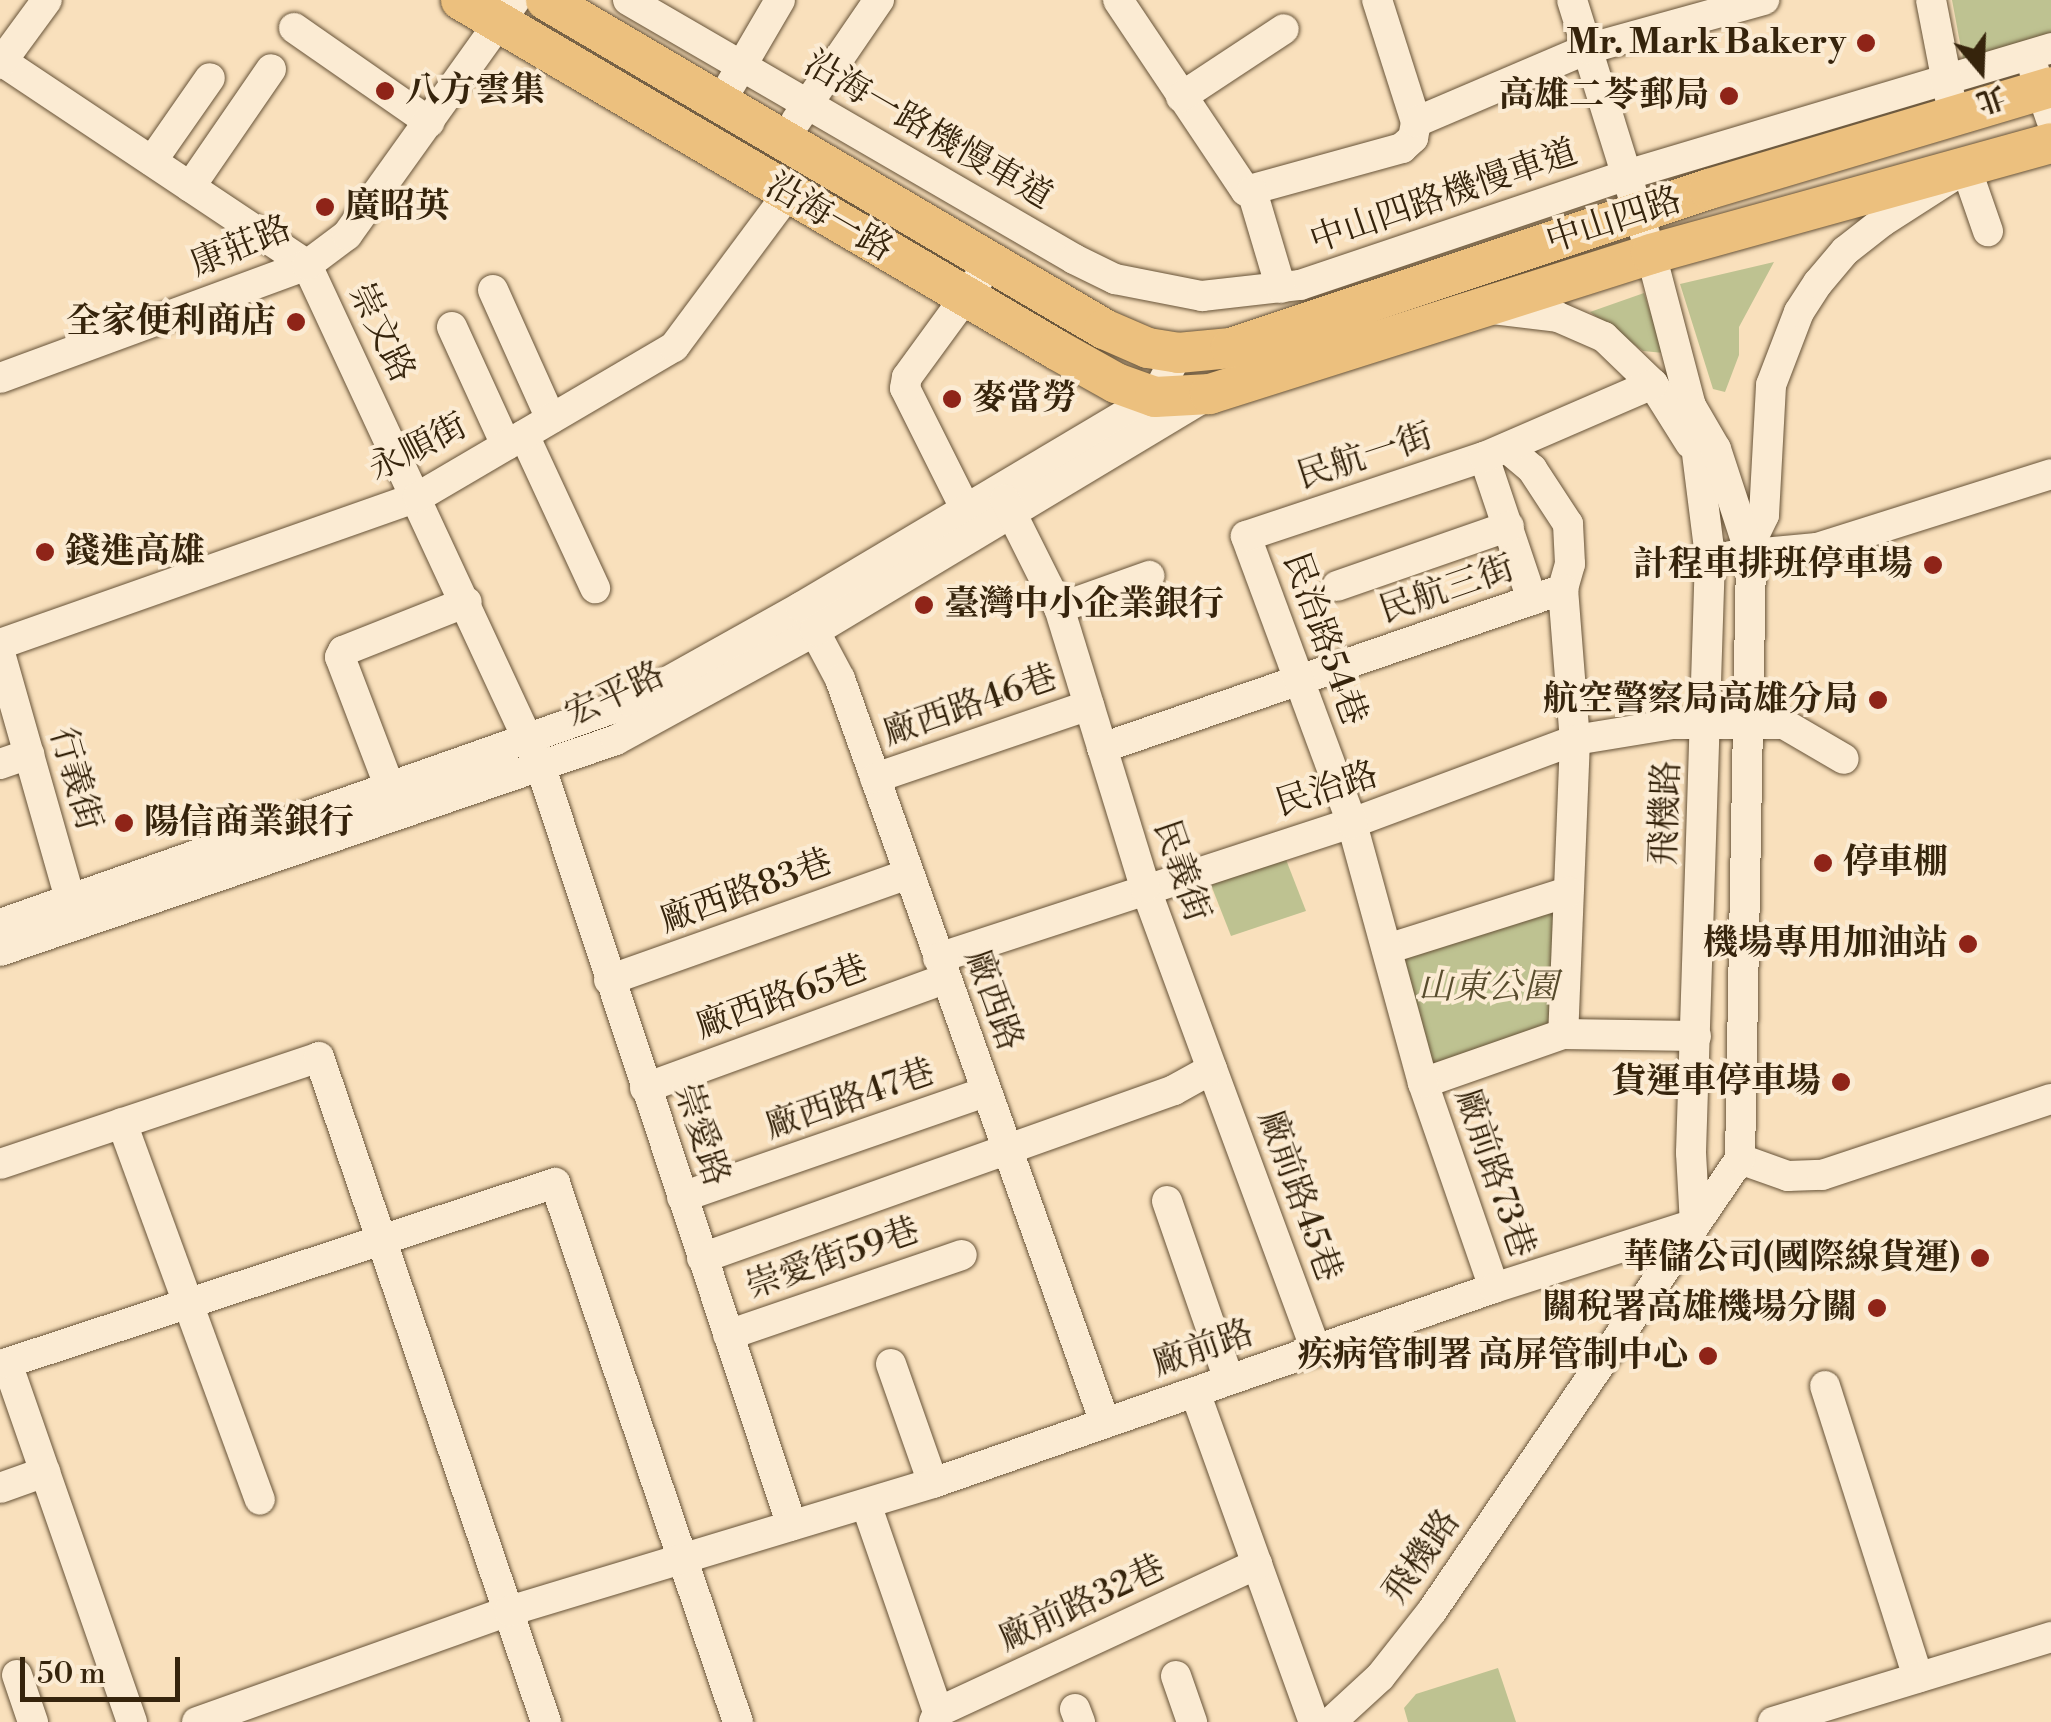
<!DOCTYPE html>
<meta charset="utf-8">
<style>
body{margin:0}
#map{position:relative;width:2051px;height:1722px;overflow:hidden;background:#f9e0bc;font-family:"Libre Bodoni","Noto Serif TC",serif}
div>[style]{position:absolute}
.green>*{inset:0;background:#bec291}
.roads{filter:drop-shadow(0 0 2px #675338) drop-shadow(0 0 2px #675338)}
.minor>*{height:30px;margin:-15px;padding:0 15px;transform-origin:15px;border-radius:15px;background:#fbebd3}
.major>*{height:40px;margin:-20px;padding:0 20px;transform-origin:20px;border-radius:20px;background:#ecc07e}
.dots>*{width:28px;height:28px;translate:-50% -50%;box-sizing:border-box;border:5px solid #fbebd3;border-radius:50%}
span{translate:-50% -50%;white-space:nowrap;text-align:center;line-height:1.15;-webkit-text-stroke:8px #fbebd3;paint-order:stroke}
.poi-label{font-size:35px;color:#36240c;font-weight:700}
.right{translate:-100% -50%;text-align:right}
.left{translate:0 -50%;text-align:left}
.street-label{font-size:35px;color:#36240c}
.park-label{font-size:35px;color:#584c2d;font-style:italic}
.north{position:absolute;left:1931px;top:20px;width:100px;height:100px;-webkit-text-stroke:8px #fbebd3;paint-order:stroke;rotate:161deg;font-size:28px;font-weight:700;line-height:40px;text-align:center;color:#36240c}
.north::after{content:'';display:block;margin:auto;width:35px;height:45px;background:#36240c;clip-path:polygon(50% 0,100% 100%,50% 72%,0 100%)}
.scale{position:absolute;left:20px;top:1657px;width:160px;height:45px;box-sizing:border-box;border:5px solid #36240c;border-top:0;padding-left:12px;font-size:30px;line-height:35px;white-space:nowrap;color:#36240c;-webkit-text-stroke:8px #fbebd3;paint-order:stroke}
</style>
<div id="map">
<div class="green">
<i style="clip-path:polygon(1952px 0,2051px 0,2051px 33px,1963px 59px)"></i>
<i style="clip-path:polygon(1774px 262px,1739px 327px,1739px 355px,1725px 392px,1713px 389px,1680px 284px)"></i>
<i style="clip-path:polygon(1644px 293px,1664px 353px,1643px 351px,1590px 312px)"></i>
<i style="clip-path:polygon(1285px 857px,1306px 911px,1231px 936px,1211px 885px)"></i>
<i style="clip-path:polygon(1558px 904px,1553px 1027px,1430px 1068px,1392px 962px)"></i>
<i style="clip-path:polygon(1498px 1668px,1516px 1722px,1408px 1722px,1404px 1708px,1416px 1694px)"></i>
</div>
<div class="roads">
<div class="minor">
<i style="left:628px;top:0;width:516px;rotate:30.14deg"></i>
<i style="left:1074px;top:259px;width:46px;rotate:26deg"></i>
<i style="left:1115px;top:279px;width:89px;rotate:11.1deg"></i>
<i style="left:1202px;top:296px;width:99px;rotate:-6.4deg"></i>
<i style="left:1300px;top:285px;width:344px;rotate:-18.6deg"></i>
<i style="left:1626px;top:175px;width:444px;rotate:-16.6deg"></i>
<i style="left:1118px;top:0;width:230px;rotate:56.2deg"></i>
<i style="left:1246px;top:191px;width:162px;rotate:-15.4deg"></i>
<i style="left:1402px;top:148px;width:15px;rotate:-42deg"></i>
<i style="left:1413px;top:138px;width:16px;rotate:-79deg"></i>
<i style="left:1416px;top:122px;width:128px;rotate:-107.7deg"></i>
<i style="left:1572px;top:0;width:266px;rotate:72.7deg"></i>
<i style="left:1651px;top:254px;width:157px;rotate:75.3deg"></i>
<i style="left:1691px;top:406px;width:152px;rotate:82.8deg"></i>
<i style="left:1710px;top:557px;width:596px;rotate:91.83deg"></i>
<i style="left:1691px;top:1153px;width:71px;rotate:86.8deg"></i>
<i style="left:1931px;top:0;width:100px;rotate:79deg"></i>
<i style="left:294px;top:28px;width:165px;rotate:34.8deg"></i>
<i style="left:0;top:60px;width:369px;rotate:33.7deg"></i>
<i style="left:307px;top:265px;width:555px;rotate:65.05deg"></i>
<i style="left:541px;top:768px;width:798px;rotate:71.68deg"></i>
<i style="left:0;top:64px;width:79px;rotate:-53.7deg"></i>
<i style="left:2034px;top:70px;width:52px;rotate:70.9deg"></i>
<i style="left:731px;top:84px;width:97px;rotate:-59.7deg"></i>
<i style="left:1181px;top:97px;width:123px;rotate:-33.4deg"></i>
<i style="left:796px;top:121px;width:147px;rotate:-55.6deg"></i>
<i style="left:1416px;top:122px;width:186px;rotate:-23.1deg"></i>
<i style="left:1587px;top:49px;width:184px;rotate:-15.5deg"></i>
<i style="left:152px;top:161px;width:101px;rotate:-55.1deg"></i>
<i style="left:190px;top:187px;width:143px;rotate:-55.5deg"></i>
<i style="left:1252px;top:191px;width:101px;rotate:73.4deg"></i>
<i style="left:493px;top:290px;width:141px;rotate:65.8deg"></i>
<i style="left:1493px;top:309px;width:65px;rotate:7deg"></i>
<i style="left:1558px;top:317px;width:50px;rotate:23.5deg"></i>
<i style="left:1604px;top:337px;width:68px;rotate:43.8deg"></i>
<i style="left:1653px;top:384px;width:70px;rotate:57.9deg"></i>
<i style="left:452px;top:327px;width:130px;rotate:65.4deg"></i>
<i style="left:0;top:378px;width:327px;rotate:-20.2deg"></i>
<i style="left:307px;top:265px;width:50px;rotate:-36.9deg"></i>
<i style="left:347px;top:235px;width:289px;rotate:-54.4deg"></i>
<i style="left:524px;top:435px;width:169px;rotate:65.1deg"></i>
<i style="left:1507px;top:448px;width:33px;rotate:40deg"></i>
<i style="left:1532px;top:469px;width:66px;rotate:56.8deg"></i>
<i style="left:1568px;top:524px;width:40px;rotate:87.1deg"></i>
<i style="left:1570px;top:564px;width:26px;rotate:106deg"></i>
<i style="left:1563px;top:589px;width:151px;rotate:85.5deg"></i>
<i style="left:1575px;top:740px;width:294px;rotate:92.3deg"></i>
<i style="left:1484px;top:457px;width:151px;rotate:71.4deg"></i>
<i style="left:966px;top:510px;width:136px;rotate:-116.6deg"></i>
<i style="left:905px;top:388px;width:11px;rotate:-80deg"></i>
<i style="left:907px;top:377px;width:141px;rotate:-53.9deg"></i>
<i style="left:1750px;top:544px;width:32px;rotate:-64deg"></i>
<i style="left:1764px;top:515px;width:130px;rotate:-86.9deg"></i>
<i style="left:1771px;top:385px;width:78px;rotate:-69deg"></i>
<i style="left:1799px;top:312px;width:35px;rotate:-57deg"></i>
<i style="left:1818px;top:283px;width:42px;rotate:-49.8deg"></i>
<i style="left:1845px;top:251px;width:47px;rotate:-38.1deg"></i>
<i style="left:1882px;top:222px;width:100px;rotate:-32.7deg"></i>
<i style="left:1966px;top:168px;width:67px;rotate:70.8deg"></i>
<i style="left:1731px;top:556px;width:86px;rotate:-5.3deg"></i>
<i style="left:1817px;top:548px;width:245px;rotate:-17.5deg"></i>
<i style="left:1337px;top:586px;width:182px;rotate:-19.2deg"></i>
<i style="left:1059px;top:608px;width:96px;rotate:-19.6deg"></i>
<i style="left:806px;top:615px;width:72px;rotate:62deg"></i>
<i style="left:840px;top:679px;width:790px;rotate:70.39deg"></i>
<i style="left:0;top:644px;width:443px;rotate:-19.4deg"></i>
<i style="left:418px;top:497px;width:297px;rotate:-30.4deg"></i>
<i style="left:674px;top:347px;width:189px;rotate:-53.4deg"></i>
<i style="left:0;top:653px;width:277px;rotate:74.1deg"></i>
<i style="left:1102px;top:748px;width:488px;rotate:-19deg"></i>
<i style="left:0;top:764px;width:31px;rotate:-19deg"></i>
<i style="left:875px;top:778px;width:226px;rotate:-18.8deg"></i>
<i style="left:390px;top:788px;width:140px;rotate:-110.9deg"></i>
<i style="left:340px;top:657px;width:7px;rotate:-63deg"></i>
<i style="left:343px;top:651px;width:133px;rotate:-21.6deg"></i>
<i style="left:0;top:924px;width:669px;rotate:-19.38deg"></i>
<i style="left:631px;top:702px;width:195px;rotate:-29.2deg"></i>
<i style="left:801px;top:607px;width:412px;rotate:-30.7deg"></i>
<i style="left:1155px;top:397px;width:50px;rotate:-62.4deg"></i>
<i style="left:1387px;top:949px;width:190px;rotate:-17.5deg"></i>
<i style="left:0;top:951px;width:651px;rotate:-18.91deg"></i>
<i style="left:616px;top:740px;width:227px;rotate:-28.7deg"></i>
<i style="left:815px;top:631px;width:458px;rotate:-31deg"></i>
<i style="left:938px;top:958px;width:435px;rotate:-18.1deg"></i>
<i style="left:1352px;top:823px;width:238px;rotate:-20.4deg"></i>
<i style="left:1575px;top:740px;width:99px;rotate:-9.3deg"></i>
<i style="left:1673px;top:724px;width:111px"></i>
<i style="left:1784px;top:724px;width:69px;rotate:30.3deg"></i>
<i style="left:609px;top:980px;width:317px;rotate:-19.5deg"></i>
<i style="left:1212px;top:1069px;width:300px;rotate:69.7deg"></i>
<i style="left:1423px;top:1083px;width:148px;rotate:-19.3deg"></i>
<i style="left:1563px;top:1034px;width:133px;rotate:0.9deg"></i>
<i style="left:645px;top:1088px;width:319px;rotate:-20deg"></i>
<i style="left:122px;top:1123px;width:401px;rotate:69.9deg"></i>
<i style="left:1740px;top:1159px;width:51px;rotate:19.5deg"></i>
<i style="left:1788px;top:1176px;width:34px;rotate:-2deg"></i>
<i style="left:1822px;top:1175px;width:241px;rotate:-18.4deg"></i>
<i style="left:0;top:1164px;width:336px;rotate:-18.5deg"></i>
<i style="left:319px;top:1057px;width:703px;rotate:71.15deg"></i>
<i style="left:682px;top:1197px;width:322px;rotate:-19.1deg"></i>
<i style="left:1167px;top:1201px;width:189px;rotate:70.9deg"></i>
<i style="left:702px;top:1258px;width:501px;rotate:-19.59deg"></i>
<i style="left:1174px;top:1090px;width:43px;rotate:-28.9deg"></i>
<i style="left:1212px;top:1069px;width:194px;rotate:-110.2deg"></i>
<i style="left:1145px;top:887px;width:292px;rotate:-107.1deg"></i>
<i style="left:1059px;top:608px;width:121px;rotate:-116.6deg"></i>
<i style="left:1494px;top:1288px;width:217px;rotate:-109.1deg"></i>
<i style="left:1423px;top:1083px;width:270px;rotate:-105.3deg"></i>
<i style="left:1352px;top:823px;width:306px;rotate:-110.3deg"></i>
<i style="left:1246px;top:536px;width:251px;rotate:-18.4deg"></i>
<i style="left:1484px;top:457px;width:184px;rotate:-23.4deg"></i>
<i style="left:728px;top:1335px;width:247px;rotate:-18.9deg"></i>
<i style="left:891px;top:1364px;width:126px;rotate:70.6deg"></i>
<i style="left:1825px;top:1386px;width:306px;rotate:72.3deg"></i>
<i style="left:1195px;top:1392px;width:351px;rotate:70.2deg"></i>
<i style="left:0;top:1488px;width:48px;rotate:-19.6deg"></i>
<i style="left:866px;top:1504px;width:220px;rotate:70.9deg"></i>
<i style="left:938px;top:1712px;width:11px;rotate:112deg"></i>
<i style="left:17px;top:1675px;width:50px;rotate:71.2deg"></i>
<i style="left:1176px;top:1676px;width:49px;rotate:70.8deg"></i>
<i style="left:1075px;top:1709px;width:14px;rotate:69deg"></i>
<i style="left:938px;top:1712px;width:352px;rotate:-24.9deg"></i>
<i style="left:132px;top:1722px;width:380px;rotate:-109.2deg"></i>
<i style="left:7px;top:1363px;width:577px;rotate:-18.18deg"></i>
<i style="left:555px;top:1183px;width:569px;rotate:71.25deg"></i>
<i style="left:197px;top:1722px;width:331px;rotate:-19.6deg"></i>
<i style="left:509px;top:1611px;width:443px;rotate:-16.8deg"></i>
<i style="left:933px;top:1483px;width:594px;rotate:-19.17deg"></i>
<i style="left:1494px;top:1288px;width:211px;rotate:-17.7deg"></i>
<i style="left:1331px;top:1722px;width:67px;rotate:-42.6deg"></i>
<i style="left:1380px;top:1677px;width:84px;rotate:-51.8deg"></i>
<i style="left:1432px;top:1611px;width:547px;rotate:-55.73deg"></i>
<i style="left:1740px;top:1159px;width:603px;rotate:-88.95deg"></i>
<i style="left:1751px;top:556px;width:113px;rotate:-108.1deg"></i>
<i style="left:1716px;top:449px;width:50px;rotate:-120.2deg"></i>
<i style="left:1773px;top:1722px;width:291px;rotate:-17deg"></i>
</div>
<div class="major">
<i style="left:461px;top:0;width:691px;rotate:30.42deg"></i>
<i style="left:1057px;top:350px;width:68px;rotate:29.2deg"></i>
<i style="left:1116px;top:383px;width:41px;rotate:19.7deg"></i>
<i style="left:1155px;top:397px;width:55px;rotate:-3.1deg"></i>
<i style="left:1210px;top:394px;width:463px;rotate:-17.6deg"></i>
<i style="left:1651px;top:254px;width:415px;rotate:-15.5deg"></i>
<i style="left:546px;top:0;width:648px;rotate:30.52deg"></i>
<i style="left:1104px;top:329px;width:48px;rotate:23.4deg"></i>
<i style="left:1148px;top:348px;width:30px;rotate:9deg"></i>
<i style="left:1178px;top:353px;width:53px;rotate:-5.4deg"></i>
<i style="left:1231px;top:348px;width:504px;rotate:-18.4deg"></i>
<i style="left:1709px;top:189px;width:357px;rotate:-16.6deg"></i>
</div>
</div>
<div class="dots">
<i style="left:1866px;top:43px;background:#8f2418"></i>
<i style="left:385px;top:91px;background:#8f2418"></i>
<i style="left:1729px;top:96px;background:#8f2418"></i>
<i style="left:325px;top:207px;background:#8f2418"></i>
<i style="left:296px;top:322px;background:#8f2418"></i>
<i style="left:952px;top:399px;background:#8f2418"></i>
<i style="left:45px;top:552px;background:#8f2418"></i>
<i style="left:1933px;top:565px;background:#8f2418"></i>
<i style="left:924px;top:605px;background:#8f2418"></i>
<i style="left:1878px;top:700px;background:#8f2418"></i>
<i style="left:124px;top:823px;background:#8f2418"></i>
<i style="left:1823px;top:863px;background:#8f2418"></i>
<i style="left:1968px;top:944px;background:#8f2418"></i>
<i style="left:1841px;top:1082px;background:#8f2418"></i>
<i style="left:1980px;top:1258px;background:#8f2418"></i>
<i style="left:1877px;top:1308px;background:#8f2418"></i>
<i style="left:1708px;top:1356px;background:#8f2418"></i>
</div>
<div class="poi-label">
<span class="right" style="left:1846px;top:43px">Mr. Mark Bakery</span>
<span class="left" style="left:405px;top:91px">八方雲集</span>
<span class="right" style="left:1709px;top:96px">高雄二苓郵局</span>
<span class="left" style="left:345px;top:207px">廣昭英</span>
<span class="right" style="left:276px;top:322px">全家便利商店</span>
<span class="left" style="left:972px;top:399px">麥當勞</span>
<span class="left" style="left:65px;top:552px">錢進高雄</span>
<span class="right" style="left:1913px;top:565px">計程車排班停車場</span>
<span class="left" style="left:944px;top:605px">臺灣中小企業銀行</span>
<span class="right" style="left:1858px;top:700px">航空警察局高雄分局</span>
<span class="left" style="left:144px;top:823px">陽信商業銀行</span>
<span class="left" style="left:1843px;top:863px">停車棚</span>
<span class="right" style="left:1948px;top:944px">機場專用加油站</span>
<span class="right" style="left:1821px;top:1082px">貨運車停車場</span>
<span class="right" style="left:1960px;top:1258px">華儲公司(國際線貨運)</span>
<span class="right" style="left:1857px;top:1308px">關稅署高雄機場分關</span>
<span class="right" style="left:1688px;top:1356px">疾病管制署 高屏管制中心</span>
</div>
<div class="street-label">
<span style="left:928px;top:131px;rotate:30deg">沿海一路機慢車道</span>
<span style="left:1444px;top:197px;rotate:-19deg">中山四路機慢車道</span>
<span style="left:829px;top:218px;rotate:30deg">沿海一路</span>
<span style="left:1614px;top:221px;rotate:-18deg">中山四路</span>
<span style="left:241px;top:247px;rotate:-22deg">康莊路</span>
<span style="left:381px;top:333px;rotate:64deg">崇文路</span>
<span style="left:418px;top:448px;rotate:-27deg">永順街</span>
<span style="left:1365px;top:457px;rotate:-18deg">民航一街</span>
<span style="left:1447px;top:590px;rotate:-19deg">民航三街</span>
<span style="left:1324px;top:639px;rotate:70deg">民治路54巷</span>
<span style="left:615px;top:695px;rotate:-25deg">宏平路</span>
<span style="left:970px;top:706px;rotate:-19deg">廠西路46巷</span>
<span style="left:75px;top:779px;rotate:74deg">行義街</span>
<span style="left:1327px;top:790px;rotate:-18deg">民治路</span>
<span style="left:1666px;top:813px;rotate:-88deg">飛機路</span>
<span style="left:1181px;top:871px;rotate:71deg">民義街</span>
<span style="left:746px;top:892px;rotate:-20deg">廠西路83巷</span>
<span style="left:782px;top:998px;rotate:-20deg">廠西路65巷</span>
<span style="left:993px;top:1000px;rotate:70deg">廠西路</span>
<span style="left:850px;top:1100px;rotate:-19deg">廠西路47巷</span>
<span style="left:701px;top:1135px;rotate:72deg">崇愛路</span>
<span style="left:1494px;top:1173px;rotate:71deg">廠前路73巷</span>
<span style="left:1299px;top:1196px;rotate:70deg">廠前路45巷</span>
<span style="left:833px;top:1259px;rotate:-19deg">崇愛街59巷</span>
<span style="left:1203px;top:1349px;rotate:-19deg">廠前路</span>
<span style="left:1422px;top:1557px;rotate:-55deg">飛機路</span>
<span style="left:1082px;top:1604px;rotate:-25deg">廠前路32巷</span>
</div>
<div class="park-label">
<span style="left:1488px;top:988px">山東公園</span>
</div>
<div class="north">北</div>
<div class="scale">50 m</div>
</div>
